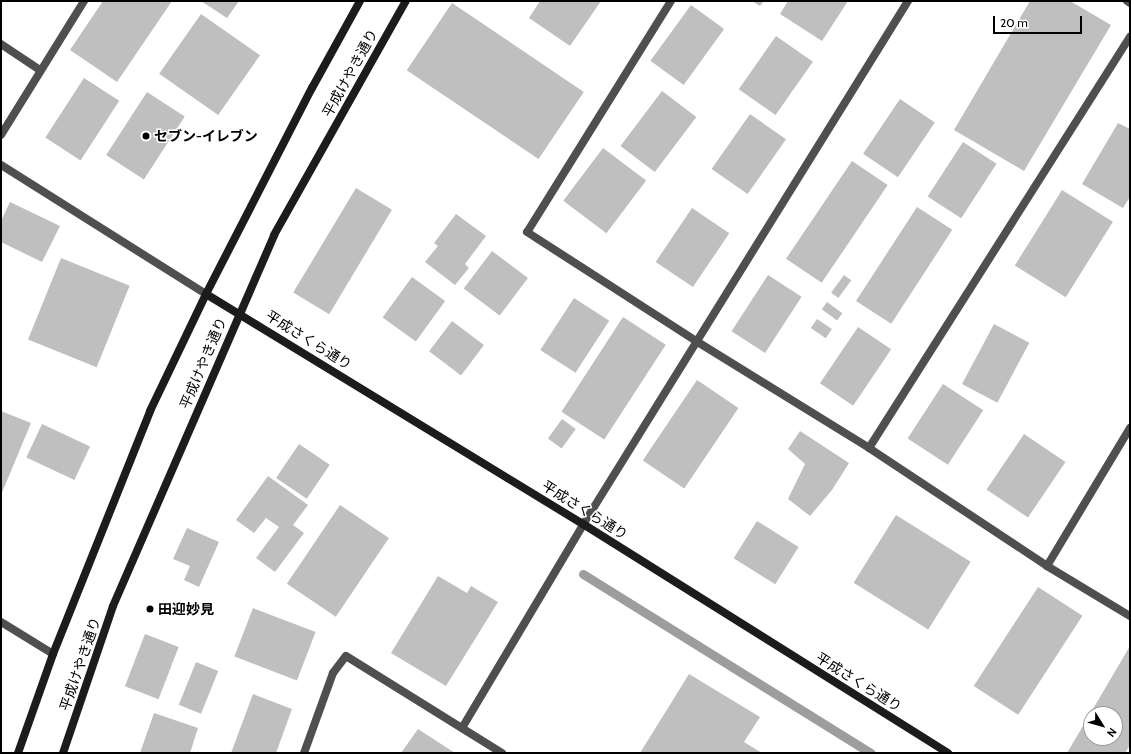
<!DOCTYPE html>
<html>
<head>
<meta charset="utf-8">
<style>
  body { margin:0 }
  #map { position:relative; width:1131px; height:754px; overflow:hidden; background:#fff; font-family:Cabin,"Noto Sans JP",sans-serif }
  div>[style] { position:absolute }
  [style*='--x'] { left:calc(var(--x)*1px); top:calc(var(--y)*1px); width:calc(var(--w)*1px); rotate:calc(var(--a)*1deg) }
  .stream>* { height:9px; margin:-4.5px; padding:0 4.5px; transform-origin:4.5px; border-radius:4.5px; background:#9d9d9d }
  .building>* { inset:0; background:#bfbfbf; transform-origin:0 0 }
  .street>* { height:8px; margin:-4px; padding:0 4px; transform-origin:4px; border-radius:4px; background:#4f4f4f }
  .secondary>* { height:8px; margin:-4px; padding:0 4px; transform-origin:4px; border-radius:4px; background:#1c1c1c }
  .dots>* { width:11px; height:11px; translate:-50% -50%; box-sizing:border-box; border:2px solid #fff; border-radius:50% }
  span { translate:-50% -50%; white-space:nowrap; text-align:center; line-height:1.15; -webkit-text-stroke:3px #fff; paint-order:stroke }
  .street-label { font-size:14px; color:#000 }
  .poi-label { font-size:14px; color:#000; font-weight:700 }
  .left { translate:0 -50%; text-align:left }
  .frame { position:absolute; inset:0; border:2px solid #000; pointer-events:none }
  .north { position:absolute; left:1083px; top:706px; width:40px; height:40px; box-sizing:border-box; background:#fff; border:1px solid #999; border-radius:50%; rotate:127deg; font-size:11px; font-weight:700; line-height:16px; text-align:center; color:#000 }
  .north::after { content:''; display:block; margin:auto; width:14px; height:18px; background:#000; clip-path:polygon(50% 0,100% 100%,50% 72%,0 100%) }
  .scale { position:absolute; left:993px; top:16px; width:89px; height:18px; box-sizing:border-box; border:2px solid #000; border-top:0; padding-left:5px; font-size:12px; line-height:14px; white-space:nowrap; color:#000; -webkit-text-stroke:3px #fff; paint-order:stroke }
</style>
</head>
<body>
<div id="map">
  <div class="stream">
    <div style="--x:583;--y:574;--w:339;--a:31.9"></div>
  </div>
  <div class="building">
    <div style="clip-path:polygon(103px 1px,172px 1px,117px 82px,70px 50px)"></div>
    <div style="clip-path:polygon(201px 1px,239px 1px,227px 18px)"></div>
    <div style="clip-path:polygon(540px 1px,601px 1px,570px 46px,529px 18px)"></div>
    <div style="clip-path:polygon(752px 1px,764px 1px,760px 6px)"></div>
    <div style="clip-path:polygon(788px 1px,848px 1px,822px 41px,780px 14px)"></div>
    <div style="clip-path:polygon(1030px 1px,1070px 1px,1111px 25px,1024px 171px,954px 130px)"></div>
    <div style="left:452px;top:3px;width:159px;height:81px;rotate:34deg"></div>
    <div style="left:691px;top:5px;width:41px;height:69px;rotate:36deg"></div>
    <div style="left:201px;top:14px;width:72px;height:73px;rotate:35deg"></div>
    <div style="left:776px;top:36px;width:45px;height:65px;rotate:35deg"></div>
    <div style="left:84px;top:78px;width:42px;height:71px;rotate:33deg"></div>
    <div style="left:662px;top:91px;width:43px;height:69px;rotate:37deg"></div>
    <div style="left:147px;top:92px;width:45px;height:75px;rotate:33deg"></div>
    <div style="left:900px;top:99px;width:42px;height:66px;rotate:34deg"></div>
    <div style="left:750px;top:114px;width:44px;height:67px;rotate:35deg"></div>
    <div style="clip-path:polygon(1118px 123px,1130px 129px,1130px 197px,1123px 208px,1082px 184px)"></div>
    <div style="left:963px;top:142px;width:40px;height:65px;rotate:33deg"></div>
    <div style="left:603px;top:148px;width:54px;height:66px;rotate:37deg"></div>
    <div style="left:852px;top:161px;width:43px;height:118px;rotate:34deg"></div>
    <div style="left:356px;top:188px;width:42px;height:122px;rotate:31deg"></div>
    <div style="left:1062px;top:190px;width:60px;height:89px;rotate:32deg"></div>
    <div style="clip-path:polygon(10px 202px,60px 226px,42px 262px,1px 242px,1px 221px)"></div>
    <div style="left:917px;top:207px;width:42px;height:112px;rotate:33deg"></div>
    <div style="left:692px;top:208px;width:45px;height:65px;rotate:34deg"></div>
    <div style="clip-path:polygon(456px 214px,486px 236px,465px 264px,469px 268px,455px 285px,425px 262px,438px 246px,434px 243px)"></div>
    <div style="left:492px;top:251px;width:45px;height:47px;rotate:37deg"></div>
    <div style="left:61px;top:258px;width:74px;height:88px;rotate:22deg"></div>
    <div style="left:768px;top:275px;width:40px;height:67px;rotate:33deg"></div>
    <div style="left:844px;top:275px;width:9px;height:22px;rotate:36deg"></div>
    <div style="left:412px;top:277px;width:41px;height:50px;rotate:36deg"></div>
    <div style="left:574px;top:298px;width:42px;height:62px;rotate:33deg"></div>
    <div style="left:827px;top:302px;width:19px;height:9px;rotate:36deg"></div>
    <div style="left:623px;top:317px;width:51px;height:113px;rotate:33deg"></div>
    <div style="left:817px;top:319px;width:18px;height:11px;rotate:34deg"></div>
    <div style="left:452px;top:321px;width:40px;height:38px;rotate:37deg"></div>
    <div style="left:994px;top:324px;width:40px;height:68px;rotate:28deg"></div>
    <div style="left:858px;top:327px;width:40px;height:68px;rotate:34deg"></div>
    <div style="left:697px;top:380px;width:50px;height:97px;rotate:34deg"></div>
    <div style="left:943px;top:384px;width:48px;height:65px;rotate:33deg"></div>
    <div style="clip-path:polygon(1px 411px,31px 423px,1px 495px)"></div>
    <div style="left:562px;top:419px;width:17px;height:24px;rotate:36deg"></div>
    <div style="left:42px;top:424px;width:53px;height:37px;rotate:25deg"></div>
    <div style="clip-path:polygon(800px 431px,849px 463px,832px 490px,810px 516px,788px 499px,805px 464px,788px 449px)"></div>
    <div style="left:1024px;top:434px;width:50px;height:67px;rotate:34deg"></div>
    <div style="left:299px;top:444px;width:37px;height:41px;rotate:34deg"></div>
    <div style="clip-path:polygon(268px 476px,308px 505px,293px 525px,304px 533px,275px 572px,256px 558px,279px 527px,266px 518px,254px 533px,236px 520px)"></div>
    <div style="left:340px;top:505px;width:59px;height:95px;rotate:34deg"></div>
    <div style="left:896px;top:515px;width:88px;height:80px;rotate:32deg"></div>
    <div style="left:757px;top:521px;width:49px;height:44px;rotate:32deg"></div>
    <div style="clip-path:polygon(187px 528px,219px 542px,199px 587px,184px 580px,190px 566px,173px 559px)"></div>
    <div style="clip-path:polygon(438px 576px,467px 593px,471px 586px,498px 602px,446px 686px,391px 653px)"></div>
    <div style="left:1038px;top:587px;width:53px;height:118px;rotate:33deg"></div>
    <div style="left:253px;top:608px;width:67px;height:52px;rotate:21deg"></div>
    <div style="left:145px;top:634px;width:36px;height:56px;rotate:21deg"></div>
    <div style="clip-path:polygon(evenodd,1130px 646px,1130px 745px,1125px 753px,1067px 753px,1130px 646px,1091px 714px,1115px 714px,1115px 738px,1091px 738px,1091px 714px)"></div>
    <div style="left:196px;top:662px;width:24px;height:46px;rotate:22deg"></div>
    <div style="clip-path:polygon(689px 674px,760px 717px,744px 742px,762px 753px,640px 753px)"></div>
    <div style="clip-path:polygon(253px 694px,292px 709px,276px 753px,231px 753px)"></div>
    <div style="clip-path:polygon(154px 713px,198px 728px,190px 753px,140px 753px)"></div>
    <div style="clip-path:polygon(418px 729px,455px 753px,401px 753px)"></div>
  </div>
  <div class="street">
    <div style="--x:671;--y:1;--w:272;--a:121.9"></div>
    <div style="--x:527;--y:232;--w:201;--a:32.8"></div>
    <div style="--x:696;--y:341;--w:203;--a:31.7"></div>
    <div style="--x:869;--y:448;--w:214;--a:33.5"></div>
    <div style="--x:1047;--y:566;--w:97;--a:31.1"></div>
    <div style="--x:1127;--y:1;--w:4;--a:34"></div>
    <div style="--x:1;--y:44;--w:47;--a:33.7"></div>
    <div style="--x:1;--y:135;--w:158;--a:-58.2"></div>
    <div style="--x:1;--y:165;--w:242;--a:32.2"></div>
    <div style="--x:869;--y:448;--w:487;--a:-57.6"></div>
    <div style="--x:1047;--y:566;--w:161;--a:-59"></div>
    <div style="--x:1;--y:622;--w:61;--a:31.6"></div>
    <div style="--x:462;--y:728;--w:257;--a:-59.2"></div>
    <div style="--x:594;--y:507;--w:596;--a:-58.18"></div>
    <div style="--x:304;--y:753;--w:85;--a:-70.1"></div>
    <div style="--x:333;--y:673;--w:21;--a:-53"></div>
    <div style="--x:346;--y:656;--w:184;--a:31.9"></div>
  </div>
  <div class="secondary">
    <div style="--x:206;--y:294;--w:442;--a:31.4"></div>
    <div style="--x:583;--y:524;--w:431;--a:32.1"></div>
    <div style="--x:18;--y:753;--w:105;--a:-70.5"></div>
    <div style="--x:53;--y:654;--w:262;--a:-68.2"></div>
    <div style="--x:150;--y:411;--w:130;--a:-64.4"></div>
    <div style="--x:206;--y:294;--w:232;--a:-62.8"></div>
    <div style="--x:312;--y:88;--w:99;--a:-61.1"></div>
    <div style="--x:63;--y:753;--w:155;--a:-71.2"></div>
    <div style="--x:113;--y:606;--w:404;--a:-66.5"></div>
    <div style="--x:274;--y:235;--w:269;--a:-60.6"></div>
  </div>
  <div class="dots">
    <div style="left:146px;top:136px;background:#000"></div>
    <div style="left:150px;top:609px;background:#000"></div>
  </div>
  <div class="street-label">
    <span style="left:350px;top:73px;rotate:-61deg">平成けやき通り</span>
    <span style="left:309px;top:340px;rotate:32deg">平成さくら通り</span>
    <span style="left:203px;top:363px;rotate:-67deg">平成けやき通り</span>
    <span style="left:585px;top:510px;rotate:32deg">平成さくら通り</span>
    <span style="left:80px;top:664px;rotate:-71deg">平成けやき通り</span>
    <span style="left:859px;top:682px;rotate:32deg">平成さくら通り</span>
  </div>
  <div class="poi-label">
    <span class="left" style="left:154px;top:136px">セブン-イレブン</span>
    <span class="left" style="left:158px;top:609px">田迎妙見</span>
  </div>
  <div class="frame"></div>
  <div class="north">N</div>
  <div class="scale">20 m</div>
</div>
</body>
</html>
